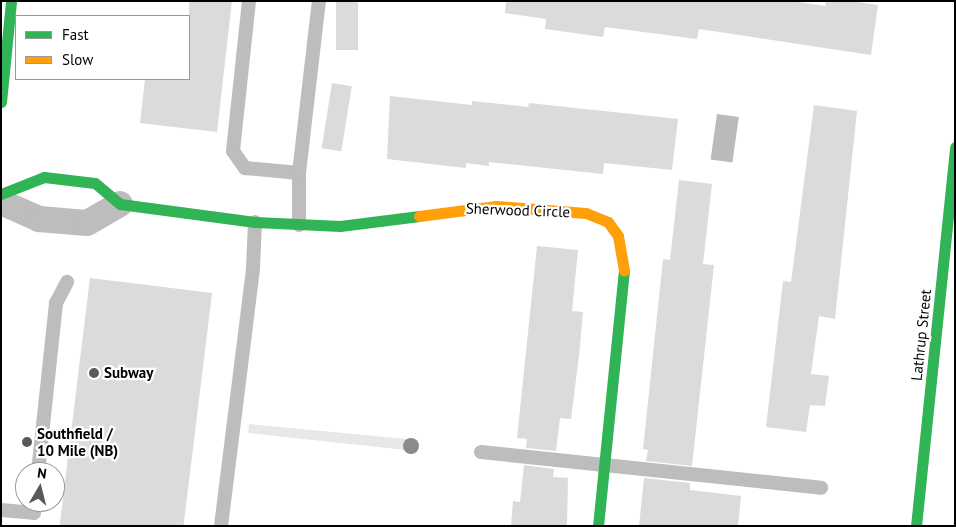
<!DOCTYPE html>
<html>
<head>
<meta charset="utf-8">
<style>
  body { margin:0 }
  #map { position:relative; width:956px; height:527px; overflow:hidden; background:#fff; font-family:"PT Sans",sans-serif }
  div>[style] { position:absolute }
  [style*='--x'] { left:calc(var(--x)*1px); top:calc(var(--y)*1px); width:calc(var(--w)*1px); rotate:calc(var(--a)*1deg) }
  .green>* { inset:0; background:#e8e8e8 }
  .water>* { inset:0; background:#bababa; transform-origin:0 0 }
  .building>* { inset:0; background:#dbdbdb; transform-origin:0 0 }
  .lane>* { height:14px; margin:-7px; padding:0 7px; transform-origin:7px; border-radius:7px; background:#bdbdbd }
  .street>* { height:26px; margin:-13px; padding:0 13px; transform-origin:13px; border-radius:13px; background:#bdbdbd }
  .fast>* { height:11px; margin:-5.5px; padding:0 5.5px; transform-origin:5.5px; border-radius:5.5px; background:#30b455 }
  .slow>* { height:11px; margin:-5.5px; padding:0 5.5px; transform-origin:5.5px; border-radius:5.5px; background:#ff9f0a }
  .trees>* { width:16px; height:16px; margin:-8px; border-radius:50%; background:#8b8b8b }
  .dots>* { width:14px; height:14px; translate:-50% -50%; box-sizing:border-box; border:2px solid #fff; border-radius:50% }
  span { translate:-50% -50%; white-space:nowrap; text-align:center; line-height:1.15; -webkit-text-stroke:4.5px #fff; paint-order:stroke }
  .street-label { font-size:15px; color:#000 }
  .poi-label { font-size:15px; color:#000; font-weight:700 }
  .left { translate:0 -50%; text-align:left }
  .frame { position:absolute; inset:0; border:2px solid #000; pointer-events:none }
  .legend { position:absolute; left:15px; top:15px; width:175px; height:65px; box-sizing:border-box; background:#fff; border:1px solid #999; margin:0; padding:6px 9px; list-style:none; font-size:15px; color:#000 }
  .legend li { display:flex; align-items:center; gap:10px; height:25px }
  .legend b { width:25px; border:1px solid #999 }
  .north { position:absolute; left:15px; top:462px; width:50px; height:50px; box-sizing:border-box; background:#fff; border:1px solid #999; border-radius:50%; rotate:8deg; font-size:14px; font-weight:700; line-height:20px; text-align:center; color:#000 }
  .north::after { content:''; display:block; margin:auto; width:18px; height:22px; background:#595959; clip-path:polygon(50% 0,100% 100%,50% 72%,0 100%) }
</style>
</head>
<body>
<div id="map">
  <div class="green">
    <div style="clip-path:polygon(249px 424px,417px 440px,415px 451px,248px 433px)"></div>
  </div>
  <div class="water">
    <div style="left:717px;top:114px;width:22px;height:46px;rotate:8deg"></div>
  </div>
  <div class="building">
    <div style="clip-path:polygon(189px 1px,232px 1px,217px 132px,140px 123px,145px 79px,189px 79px)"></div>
    <div style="left:336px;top:1px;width:22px;height:49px"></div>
    <div style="clip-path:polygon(506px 1px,792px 1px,825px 6px,826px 1px,851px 1px,878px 5px,871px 55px,699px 29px,697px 39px,605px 27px,603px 37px,545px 29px,546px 19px,505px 13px)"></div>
    <div style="left:332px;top:83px;width:20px;height:66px;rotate:9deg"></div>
    <div style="clip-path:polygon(390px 96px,472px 105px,472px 101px,528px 107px,529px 103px,678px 119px,672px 170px,604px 163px,603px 174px,489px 162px,489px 166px,466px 163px,466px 168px,387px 159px)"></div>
    <div style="clip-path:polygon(814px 105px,857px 111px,835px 319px,819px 316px,811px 374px,829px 376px,825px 406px,810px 405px,806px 432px,766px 427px,783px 281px,791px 282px)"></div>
    <div style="clip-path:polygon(679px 180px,712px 184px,703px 264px,714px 265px,692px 466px,646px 461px,648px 450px,643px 449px,663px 259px,670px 260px)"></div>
    <div style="clip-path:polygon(537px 246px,578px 250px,572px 311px,583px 312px,579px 356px,571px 419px,560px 418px,556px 451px,526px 448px,527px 439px,517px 438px)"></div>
    <div style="left:90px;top:278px;width:123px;height:250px;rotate:7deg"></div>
    <div style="clip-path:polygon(524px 465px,554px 469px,553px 477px,568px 478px,567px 526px,511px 526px,513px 501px,520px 502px)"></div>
    <div style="clip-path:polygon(644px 478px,690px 483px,690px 490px,741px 496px,738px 526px,639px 526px)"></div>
  </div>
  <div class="lane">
    <div style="--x:249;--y:1;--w:151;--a:96.1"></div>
    <div style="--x:233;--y:151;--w:21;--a:55"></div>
    <div style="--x:245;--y:168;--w:54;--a:5.3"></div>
    <div style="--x:299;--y:225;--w:52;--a:-90"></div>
    <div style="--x:299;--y:173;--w:173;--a:-83.4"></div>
    <div style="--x:481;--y:452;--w:342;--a:6"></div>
    <div style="--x:38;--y:472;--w:170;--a:-83.9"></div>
    <div style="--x:56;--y:303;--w:24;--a:-62"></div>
    <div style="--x:1;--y:510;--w:33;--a:5"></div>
    <div style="--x:34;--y:513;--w:11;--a:-85"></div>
    <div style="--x:221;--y:526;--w:260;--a:-82.9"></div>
    <div style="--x:253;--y:268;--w:46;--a:-87.5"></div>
  </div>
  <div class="street">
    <div style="--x:1;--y:202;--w:42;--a:24.1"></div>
    <div style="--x:39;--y:219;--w:48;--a:4.8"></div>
    <div style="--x:87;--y:223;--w:38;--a:-30"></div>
  </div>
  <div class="fast">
    <div style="--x:1;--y:102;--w:101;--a:-84.3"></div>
    <div style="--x:1;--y:194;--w:46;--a:-21.6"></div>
    <div style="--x:44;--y:177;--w:51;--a:6.7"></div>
    <div style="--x:95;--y:183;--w:33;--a:40"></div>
    <div style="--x:120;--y:204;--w:136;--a:7.6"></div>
    <div style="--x:255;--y:222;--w:85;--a:2.7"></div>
    <div style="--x:340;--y:226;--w:80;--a:-7.2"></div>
    <div style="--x:598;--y:526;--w:257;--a:-84.2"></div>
    <div style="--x:916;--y:526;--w:381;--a:-84.1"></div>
  </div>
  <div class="slow">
    <div style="--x:419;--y:216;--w:78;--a:-7.4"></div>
    <div style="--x:496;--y:206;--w:90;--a:4.4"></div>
    <div style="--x:586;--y:213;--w:24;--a:22"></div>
    <div style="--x:608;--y:222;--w:17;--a:54"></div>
    <div style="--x:618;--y:236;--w:35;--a:80"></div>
  </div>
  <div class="trees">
    <div style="left:411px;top:446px"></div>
  </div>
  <div class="dots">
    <div style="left:94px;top:373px;background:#595959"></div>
    <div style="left:27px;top:442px;background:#595959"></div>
  </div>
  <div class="street-label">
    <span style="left:518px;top:210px;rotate:2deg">Sherwood Circle</span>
    <span style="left:921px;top:335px;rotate:-84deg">Lathrup Street</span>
  </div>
  <div class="poi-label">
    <span class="left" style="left:104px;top:373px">Subway</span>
    <span class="left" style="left:37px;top:442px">Southfield /<br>10 Mile (NB)</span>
  </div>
  <div class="frame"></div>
  <ul class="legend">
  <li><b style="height:6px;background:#30b455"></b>Fast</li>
  <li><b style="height:6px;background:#ff9f0a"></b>Slow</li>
  </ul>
  <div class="north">N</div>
</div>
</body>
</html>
